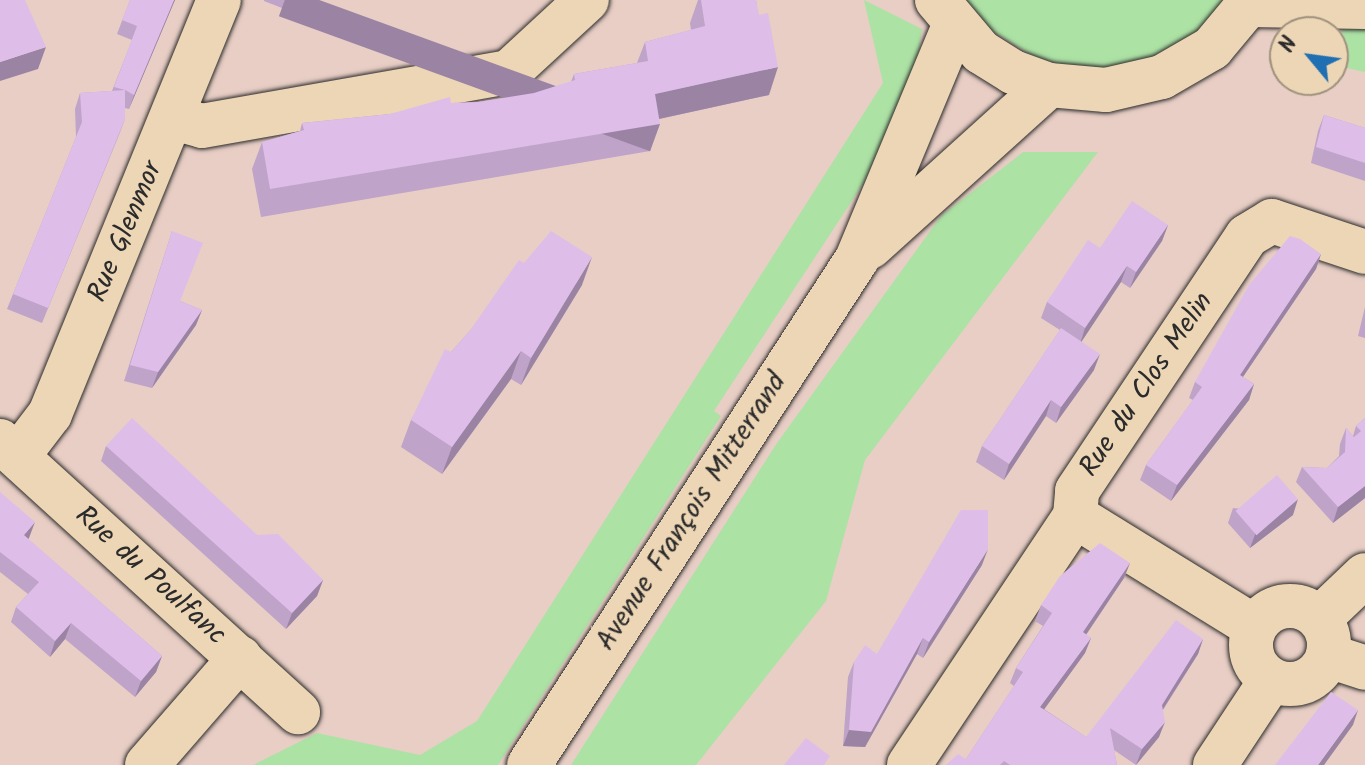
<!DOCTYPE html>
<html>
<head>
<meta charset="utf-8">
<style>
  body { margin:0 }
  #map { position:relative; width:1365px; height:765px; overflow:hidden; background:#e8cec5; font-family:Kalam,sans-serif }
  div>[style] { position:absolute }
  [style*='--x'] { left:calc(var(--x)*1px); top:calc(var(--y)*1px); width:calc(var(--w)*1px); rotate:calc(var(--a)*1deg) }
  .green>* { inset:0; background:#ade2a5 }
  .roads { filter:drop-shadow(0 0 2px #2b2b2b) drop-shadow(0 0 2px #2b2b2b) }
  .minor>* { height:44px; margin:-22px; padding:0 22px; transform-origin:22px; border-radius:22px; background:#edd6b5 }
  .minor>.ring { margin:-22px; padding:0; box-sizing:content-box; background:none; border:44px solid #edd6b5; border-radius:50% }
  .major>* { height:44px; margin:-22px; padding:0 22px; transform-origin:22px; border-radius:22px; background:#edd6b5 }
  .wall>* { inset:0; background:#bfa3c8 }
  .shaded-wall>* { inset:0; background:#9b84a3; transform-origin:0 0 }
  .building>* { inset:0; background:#debde9; transform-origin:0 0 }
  span { translate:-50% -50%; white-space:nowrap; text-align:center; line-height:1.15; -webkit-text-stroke:8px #edd6b5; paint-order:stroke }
  .street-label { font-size:28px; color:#2b2b2b }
  .north { position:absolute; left:1269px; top:16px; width:80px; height:80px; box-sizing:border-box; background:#edd6b5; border:2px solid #9f927e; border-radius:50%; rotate:299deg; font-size:22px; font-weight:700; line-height:32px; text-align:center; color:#2b2b2b }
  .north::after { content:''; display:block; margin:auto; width:28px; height:36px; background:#1f6fb2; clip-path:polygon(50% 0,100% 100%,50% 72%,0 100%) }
</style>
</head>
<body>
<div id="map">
  <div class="green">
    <div style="clip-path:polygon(864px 0,922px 29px,911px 111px,714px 411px,721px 416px,498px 765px,253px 765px,317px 733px,420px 755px,477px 721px,883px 83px)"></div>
    <div style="clip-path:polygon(966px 0,1231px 0,1186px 46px,1138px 66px,1086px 70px,1036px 58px,992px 31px)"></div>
    <div style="clip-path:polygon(1350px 0,1365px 0,1365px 72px,1333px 65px)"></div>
    <div style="clip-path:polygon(1023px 152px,1098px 152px,865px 460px,826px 601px,696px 765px,571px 765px,777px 443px,941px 216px)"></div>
  </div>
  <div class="roads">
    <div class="minor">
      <div style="--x:173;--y:118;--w:30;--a:15"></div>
      <div style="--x:202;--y:126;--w:312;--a:-10"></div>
      <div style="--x:509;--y:72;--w:106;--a:-42.7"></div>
      <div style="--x:0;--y:441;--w:403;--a:42.3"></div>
      <div style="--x:18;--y:456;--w:53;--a:-52.7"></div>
      <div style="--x:50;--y:414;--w:447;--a:-67.8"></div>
      <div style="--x:1075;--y:516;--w:211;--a:31.7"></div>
      <div class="ring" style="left:1251px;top:606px;width:34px;height:34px"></div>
      <div style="--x:1320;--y:618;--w:62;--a:-43.7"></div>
      <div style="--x:1329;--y:656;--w:38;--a:18"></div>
      <div style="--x:147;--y:765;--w:142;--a:-49"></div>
      <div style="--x:909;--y:765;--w:299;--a:-56.3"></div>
      <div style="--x:1075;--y:516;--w:25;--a:-85"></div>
      <div style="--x:1077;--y:491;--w:306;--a:-56.3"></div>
      <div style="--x:1247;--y:236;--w:29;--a:-31"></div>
      <div style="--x:1272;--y:221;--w:98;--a:18.4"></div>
      <div style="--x:1215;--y:765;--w:102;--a:-56.6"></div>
    </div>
    <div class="major">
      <div style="--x:937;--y:0;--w:68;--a:49.8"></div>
      <div style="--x:981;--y:52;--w:38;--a:32"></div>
      <div style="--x:1013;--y:72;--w:38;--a:20"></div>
      <div style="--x:1049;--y:85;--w:57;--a:5"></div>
      <div style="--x:1106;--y:90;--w:57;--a:-13.1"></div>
      <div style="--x:1162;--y:77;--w:58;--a:-30.1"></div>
      <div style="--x:1212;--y:48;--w:62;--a:-50.2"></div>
      <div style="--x:1250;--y:5;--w:115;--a:1"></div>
      <div style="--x:870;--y:247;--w:241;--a:-42.1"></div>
      <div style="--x:529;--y:765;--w:603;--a:-57.05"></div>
      <div style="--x:857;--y:259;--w:252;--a:-67.4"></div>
    </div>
  </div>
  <div class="wall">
    <div style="clip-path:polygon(130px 0,175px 0,129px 109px,125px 108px,125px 119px,119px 135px,42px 323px,7px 309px,76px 137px,75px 109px,80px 93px,112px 91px,132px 40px,117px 34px)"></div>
    <div style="clip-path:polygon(264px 0,306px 0,300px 15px,264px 1px)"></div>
    <div style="clip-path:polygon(698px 0,756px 0,769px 95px,659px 119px,650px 151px,261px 217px,252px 169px,262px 142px,300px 131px,302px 123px,390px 114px,451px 103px,478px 102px,534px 93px,571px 82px,574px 74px,637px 63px,645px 42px,691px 30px,690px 23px)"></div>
    <div style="clip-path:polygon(1324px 115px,1365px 128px,1365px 181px,1311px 163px,1318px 131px)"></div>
    <div style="clip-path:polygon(1168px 225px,1162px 241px,1130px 288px,1121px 282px,1081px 342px,1094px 370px,1056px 423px,1046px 416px,1004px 480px,976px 462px,982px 446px,1060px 330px,1041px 318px,1047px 302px,1100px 248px)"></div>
    <div style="clip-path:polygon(172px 231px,180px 301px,202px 310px,196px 325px,152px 388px,124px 381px)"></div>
    <div style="clip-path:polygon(1321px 254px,1316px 269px,1243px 377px,1254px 384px,1249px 400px,1171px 501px,1140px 480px,1146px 465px,1193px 400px,1189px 398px,1195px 382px)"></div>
    <div style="clip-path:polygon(524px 263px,582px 285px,521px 385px,511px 379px,442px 474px,401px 447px,411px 420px,451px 352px,469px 332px)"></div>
    <div style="clip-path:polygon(1365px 307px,1365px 338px,1358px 336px)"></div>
    <div style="clip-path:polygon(1365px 418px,1365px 498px,1333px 523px,1296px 482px,1302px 467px,1327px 468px,1339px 456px,1340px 444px,1346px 428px,1353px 436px,1356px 426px)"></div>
    <div style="clip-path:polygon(106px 446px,257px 535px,323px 580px,317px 596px,286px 629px,101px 461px)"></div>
    <div style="clip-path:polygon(0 492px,29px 538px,28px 539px,162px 656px,156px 672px,135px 697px,65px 639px,50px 657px,11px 622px,16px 607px,28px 594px,0 572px)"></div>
    <div style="clip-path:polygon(1233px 508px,1293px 515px,1250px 548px,1228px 523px)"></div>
    <div style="clip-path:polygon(1130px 563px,1124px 578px,1086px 635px,1091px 638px,1085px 653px,1044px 709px,1086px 737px,1203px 639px,1198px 654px,1163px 710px,1159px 737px,1136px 765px,1114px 750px,1117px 765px,946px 765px,966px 759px,1014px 686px,1010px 683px,1016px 668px,1043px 626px,1035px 621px,1041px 605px)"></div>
    <div style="clip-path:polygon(982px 565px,923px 658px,917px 654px,865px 747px,843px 746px,848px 677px,854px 662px,877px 654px)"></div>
  </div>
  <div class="shaded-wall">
    <div style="clip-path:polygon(174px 0,175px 0,129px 109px,134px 95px)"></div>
    <div style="clip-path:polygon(46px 47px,38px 69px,0 81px,0 62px)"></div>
    <div style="clip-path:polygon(778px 67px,769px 95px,645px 122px,655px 94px)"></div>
    <div style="left:660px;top:124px;width:29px;height:395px;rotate:110deg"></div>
    <div style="clip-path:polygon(1168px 225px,1162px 241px,1130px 288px,1136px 272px)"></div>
    <div style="clip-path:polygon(1321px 254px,1316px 269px,1234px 390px,1240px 375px)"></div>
    <div style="clip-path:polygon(592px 257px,582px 285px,521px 385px,531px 358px)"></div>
    <div style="clip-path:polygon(1127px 266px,1121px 282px,1080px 344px,1085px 328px)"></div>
    <div style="clip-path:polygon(202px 310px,196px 325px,152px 388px,158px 372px)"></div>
    <div style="clip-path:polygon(521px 351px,511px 379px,442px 474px,452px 447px)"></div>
    <div style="clip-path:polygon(1100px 354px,1094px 370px,1056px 423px,1061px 407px)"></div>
    <div style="clip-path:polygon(1254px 384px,1249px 400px,1171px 501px,1177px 485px)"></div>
    <div style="clip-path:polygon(1051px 400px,1046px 416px,1004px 480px,1009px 464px)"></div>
    <div style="clip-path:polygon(1365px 486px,1365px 498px,1333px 523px,1338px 507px)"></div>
    <div style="clip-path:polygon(1298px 499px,1293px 515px,1250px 548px,1256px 532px)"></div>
    <div style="clip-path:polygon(35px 522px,29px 538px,18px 551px,24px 535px)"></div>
    <div style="clip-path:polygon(988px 549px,982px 565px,923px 658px,929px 642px)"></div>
    <div style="clip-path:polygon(1130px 563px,1124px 578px,1077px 648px,1083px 632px)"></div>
    <div style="clip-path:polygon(323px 580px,317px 596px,286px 629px,292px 613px)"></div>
    <div style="clip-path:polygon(71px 623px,65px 639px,50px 657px,55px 641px)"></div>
    <div style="clip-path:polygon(923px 638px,917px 654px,865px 747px,843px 746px,849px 730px)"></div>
    <div style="clip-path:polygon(1091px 638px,1085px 653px,1035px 722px,1040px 707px)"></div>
    <div style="clip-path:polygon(1203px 639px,1198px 654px,1156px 720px,1162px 705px)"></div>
    <div style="clip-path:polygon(162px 656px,156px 672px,135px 697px,141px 681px)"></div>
    <div style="clip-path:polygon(1358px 710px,1353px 725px,1324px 765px,1318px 765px)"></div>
    <div style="clip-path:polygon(1165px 722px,1159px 737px,1136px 765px,1142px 749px)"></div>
  </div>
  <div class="building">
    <div style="clip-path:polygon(0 0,25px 0,46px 47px,0 62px)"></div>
    <div style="clip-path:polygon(130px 0,174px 0,134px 95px,125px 90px,114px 87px,137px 26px,122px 20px)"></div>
    <div style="clip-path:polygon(701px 0,756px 0,759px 15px,768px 13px,778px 67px,655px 94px,660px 124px,270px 189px,262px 142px,304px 130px,302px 123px,390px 114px,450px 97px,451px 103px,478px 102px,534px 93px,575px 80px,574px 74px,648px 61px,645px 42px,705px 26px)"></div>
    <div style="clip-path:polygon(125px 90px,125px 119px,48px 308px,13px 294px,82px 122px,80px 93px)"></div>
    <div style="clip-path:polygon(1324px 115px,1365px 128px,1365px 163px,1316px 147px)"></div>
    <div style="clip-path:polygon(1132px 201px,1168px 225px,1136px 272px,1127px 266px,1085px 328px,1047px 302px,1088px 240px,1100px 248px)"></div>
    <div style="clip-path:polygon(172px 231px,203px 243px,180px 301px,202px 310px,158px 372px,130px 365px)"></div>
    <div style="clip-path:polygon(551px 231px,592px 257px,531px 358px,521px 351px,452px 447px,411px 420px,445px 349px,451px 352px,469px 332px,519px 260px,524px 263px)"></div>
    <div style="clip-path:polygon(1290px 236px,1300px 239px,1321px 254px,1240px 375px,1254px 384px,1177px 485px,1146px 465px,1202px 387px,1195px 382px,1249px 285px)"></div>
    <div style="clip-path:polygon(1061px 328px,1100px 354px,1061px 407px,1051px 400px,1009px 464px,982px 446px)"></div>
    <div style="clip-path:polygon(132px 418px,257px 535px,278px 534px,323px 580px,292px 613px,106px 446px)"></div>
    <div style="clip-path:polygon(1365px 418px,1365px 486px,1338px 507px,1302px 467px,1327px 468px,1345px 452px,1346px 428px,1354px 437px,1361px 431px,1356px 426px)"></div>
    <div style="left:1277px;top:475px;width:32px;height:55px;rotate:49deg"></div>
    <div style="clip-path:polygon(0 492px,35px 522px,24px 535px,162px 656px,141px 681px,71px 623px,55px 641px,16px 607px,39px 582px,0 552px)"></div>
    <div style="clip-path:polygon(961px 510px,988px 510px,988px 549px,929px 642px,923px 638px,871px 732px,849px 730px,854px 662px,865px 645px,877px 654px)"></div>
    <div style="clip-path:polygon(1100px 543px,1130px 563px,1083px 632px,1091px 638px,1040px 707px,1086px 737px,1176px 620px,1203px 639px,1162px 705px,1165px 722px,1142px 749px,1110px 728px,1117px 765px,1010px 765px,1004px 761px,1000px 765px,946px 765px,958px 754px,966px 759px,1023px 672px,1016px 668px,1052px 613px,1041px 605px,1060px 576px)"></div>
    <div style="clip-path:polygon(1331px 692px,1358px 710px,1318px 765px,1275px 765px)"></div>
    <div style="clip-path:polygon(806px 738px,830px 756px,824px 765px,784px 765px)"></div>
  </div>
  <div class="street-label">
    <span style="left:126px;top:232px;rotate:-67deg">Rue Glenmor</span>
    <span style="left:1147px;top:385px;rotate:-56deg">Rue du Clos Melin</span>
    <span style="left:692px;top:512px;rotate:-57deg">Avenue François Mitterrand</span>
    <span style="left:150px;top:576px;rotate:42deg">Rue du Poulfanc</span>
  </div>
  <div class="north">N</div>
</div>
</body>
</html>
